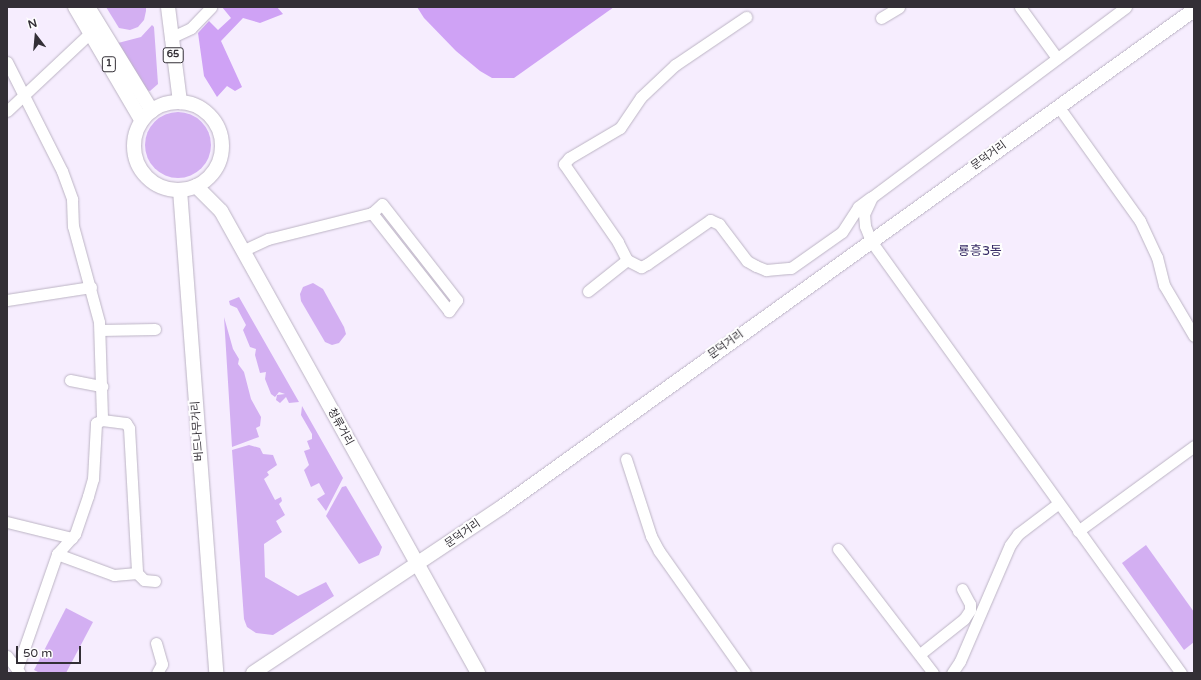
<!DOCTYPE html>
<html>
<head>
<meta charset="utf-8">
<style>
  body { margin:0 }
  #map { position:relative; width:1201px; height:680px; overflow:hidden; background:#f6edfe; font-family:"Varela Round","Noto Sans KR",sans-serif }
  div>[style] { position:absolute }
  [style*='--x'] { left:calc(var(--x)*1px); top:calc(var(--y)*1px); width:calc(var(--w)*1px); rotate:calc(var(--a)*1deg) }
  .green>* { inset:0; background:#d3aff2 }
  .round { border-radius:50% }
  .forest>* { inset:0; background:#cfa2f5 }
  .roads { filter:drop-shadow(0 0 1px #bcb4c4) drop-shadow(0 0 1px #bcb4c4) }
  .minor>* { height:11px; margin:-5.5px; padding:0 5.5px; transform-origin:5.5px; border-radius:5.5px; background:#fff }
  .major>* { height:14px; margin:-7px; padding:0 7px; transform-origin:7px; border-radius:7px; background:#fff }
  .major>.ring { margin:-7px; padding:0; box-sizing:content-box; background:none; border:14px solid #fff; border-radius:50% }
  span { translate:-50% -50%; white-space:nowrap; text-align:center; line-height:1.15; -webkit-text-stroke:4px #fefefe; paint-order:stroke }
  .shield-label span { padding:1px 3px; background:#fefefe; border:1px solid; border-radius:3px; -webkit-text-stroke-width:0 }
  .shield-label { font-size:10px; color:#332f36; font-weight:700 }
  .street-label { font-size:11px; color:#332f36 }
  .quarter-label { font-size:13px; color:#362a65 }
  .frame { position:absolute; inset:0; border:8px solid #332f36; pointer-events:none }
  .north { position:absolute; left:16px; top:16px; width:40px; height:40px; -webkit-text-stroke:3px #fefefe; paint-order:stroke; rotate:344deg; font-size:11px; font-weight:700; line-height:16px; text-align:center; color:#332f36 }
  .north::after { content:''; display:block; margin:auto; width:14px; height:18px; background:#332f36; clip-path:polygon(50% 0,100% 100%,50% 72%,0 100%) }
  .scale { position:absolute; left:16px; top:646px; width:65px; height:18px; box-sizing:border-box; border:2px solid #332f36; border-top:0; padding-left:5px; font-size:12px; line-height:14px; white-space:nowrap; color:#332f36; -webkit-text-stroke:3px #fefefe; paint-order:stroke }
</style>
</head>
<body>
<div id="map">
  <div class="green">
    <div style="clip-path:polygon(106px 7px,146px 7px,146px 11px,144px 20px,138px 27px,130px 30px,119px 28px)"></div>
    <div style="clip-path:polygon(152px 25px,154px 27px,158px 84px,150px 91px,146px 90px,118px 43px,141px 37px)"></div>
    <div class="round" style="left:145px;top:112px;width:66px;height:66px"></div>
    <div style="clip-path:polygon(313px 283px,323px 289px,344px 327px,346px 334px,339px 343px,332px 345px,325px 342px,301px 301px,300px 294px,303px 287px)"></div>
    <div style="clip-path:polygon(239px 297px,299px 402px,289px 403px,286px 397px,280px 403px,276px 400px,277px 395px,285px 394px,279px 392px,275px 397px,271px 394px,265px 379px,266px 372px,260px 373px,255px 355px,256px 349px,250px 347px,243px 330px,246px 325px,237px 308px,230px 305px,229px 301px)"></div>
    <div style="clip-path:polygon(224px 317px,233px 349px,239px 359px,238px 364px,244px 372px,251px 399px,261px 417px,260px 426px,256px 428px,259px 437px,232px 447px)"></div>
    <div style="clip-path:polygon(302px 406px,343px 478px,326px 511px,317px 499px,325px 494px,319px 483px,311px 487px,304px 470px,309px 465px,304px 451px,310px 449px,307px 441px,312px 439px,312px 434px,301px 415px)"></div>
    <div style="clip-path:polygon(249px 445px,260px 448px,263px 454px,273px 455px,277px 465px,267px 472px,269px 475px,264px 479px,275px 500px,281px 497px,282px 501px,279px 504px,285px 515px,276px 521px,282px 532px,264px 544px,265px 577px,298px 596px,326px 582px,334px 596px,273px 635px,256px 633px,247px 627px,244px 619px,232px 450px)"></div>
    <div style="clip-path:polygon(346px 486px,382px 547px,379px 555px,359px 564px,326px 516px,342px 487px)"></div>
    <div style="clip-path:polygon(1146px 545px,1194px 612px,1194px 642px,1184px 650px,1122px 563px)"></div>
    <div style="clip-path:polygon(66px 608px,93px 622px,66px 673px,40px 673px,34px 670px)"></div>
  </div>
  <div class="forest">
    <div style="clip-path:polygon(222px 7px,277px 7px,283px 14px,260px 23px,243px 18px,221px 41px,242px 87px,235px 91px,227px 86px,217px 97px,204px 76px,198px 33px,209px 21px,218px 30px,231px 18px)"></div>
    <div style="clip-path:polygon(417px 7px,614px 7px,514px 78px,492px 78px,480px 71px,456px 51px,424px 18px)"></div>
  </div>
  <div class="roads">
    <div class="minor">
      <div style="--x:1020;--y:7;--w:63;--a:54"></div>
      <div style="--x:1126;--y:7;--w:317;--a:143.2"></div>
      <div style="--x:872;--y:197;--w:19;--a:115"></div>
      <div style="--x:864;--y:214;--w:12;--a:85"></div>
      <div style="--x:865;--y:226;--w:16;--a:68"></div>
      <div style="--x:871;--y:241;--w:532;--a:54.34"></div>
      <div style="--x:881;--y:18;--w:21;--a:-31"></div>
      <div style="--x:170;--y:38;--w:23;--a:-25"></div>
      <div style="--x:191;--y:28;--w:29;--a:-46"></div>
      <div style="--x:7;--y:62;--w:122;--a:63.2"></div>
      <div style="--x:62;--y:171;--w:30;--a:70"></div>
      <div style="--x:72;--y:199;--w:27;--a:88"></div>
      <div style="--x:73;--y:226;--w:99;--a:74.8"></div>
      <div style="--x:99;--y:322;--w:98;--a:88.2"></div>
      <div style="--x:1058;--y:106;--w:141;--a:54.5"></div>
      <div style="--x:1140;--y:221;--w:40;--a:65"></div>
      <div style="--x:1157;--y:257;--w:29;--a:76"></div>
      <div style="--x:1164;--y:285;--w:59;--a:59.5"></div>
      <div style="--x:7;--y:111;--w:115;--a:-43.2"></div>
      <div style="--x:242;--y:251;--w:29;--a:-25"></div>
      <div style="--x:268;--y:239;--w:107;--a:-14"></div>
      <div style="--x:372;--y:213;--w:13;--a:-42"></div>
      <div style="--x:382;--y:204;--w:122;--a:52"></div>
      <div style="--x:457;--y:300;--w:14;--a:126"></div>
      <div style="--x:449;--y:311;--w:125;--a:-128.2"></div>
      <div style="--x:627;--y:260;--w:20;--a:-117"></div>
      <div style="--x:618;--y:242;--w:95;--a:-124.7"></div>
      <div style="--x:564;--y:164;--w:8;--a:-50"></div>
      <div style="--x:569;--y:158;--w:59;--a:-30.5"></div>
      <div style="--x:620;--y:128;--w:37;--a:-56"></div>
      <div style="--x:641;--y:97;--w:47;--a:-43.3"></div>
      <div style="--x:675;--y:65;--w:86;--a:-34.1"></div>
      <div style="--x:588;--y:291;--w:50;--a:-38.5"></div>
      <div style="--x:627;--y:260;--w:16;--a:27"></div>
      <div style="--x:641;--y:267;--w:7;--a:-27"></div>
      <div style="--x:647;--y:264;--w:77;--a:-34.9"></div>
      <div style="--x:710;--y:220;--w:10;--a:24"></div>
      <div style="--x:719;--y:224;--w:46;--a:52.9"></div>
      <div style="--x:747;--y:261;--w:10;--a:29"></div>
      <div style="--x:756;--y:266;--w:11;--a:22"></div>
      <div style="--x:766;--y:270;--w:25;--a:-5"></div>
      <div style="--x:791;--y:268;--w:62;--a:-35.2"></div>
      <div style="--x:842;--y:232;--w:30;--a:-57"></div>
      <div style="--x:858;--y:207;--w:15;--a:-37"></div>
      <div style="--x:7;--y:300;--w:85;--a:-8.8"></div>
      <div style="--x:100;--y:330;--w:55;--a:-1"></div>
      <div style="--x:70;--y:380;--w:33;--a:11"></div>
      <div style="--x:626;--y:459;--w:81;--a:72"></div>
      <div style="--x:651;--y:536;--w:17;--a:62"></div>
      <div style="--x:659;--y:551;--w:149;--a:54.8"></div>
      <div style="--x:7;--y:522;--w:67;--a:13.8"></div>
      <div style="--x:1078;--y:531;--w:144;--a:-36.2"></div>
      <div style="--x:838;--y:549;--w:156;--a:52.5"></div>
      <div style="--x:57;--y:554;--w:61;--a:20.2"></div>
      <div style="--x:114;--y:575;--w:23;--a:-5"></div>
      <div style="--x:137;--y:573;--w:10;--a:45"></div>
      <div style="--x:144;--y:580;--w:11;--a:5"></div>
      <div style="--x:156;--y:643;--w:22;--a:74"></div>
      <div style="--x:162;--y:664;--w:10;--a:119"></div>
      <div style="--x:920;--y:654;--w:56;--a:-38.5"></div>
      <div style="--x:964;--y:619;--w:11;--a:-56"></div>
      <div style="--x:970;--y:610;--w:6;--a:-90"></div>
      <div style="--x:970;--y:604;--w:17;--a:-118"></div>
      <div style="--x:7;--y:656;--w:21;--a:53"></div>
      <div style="--x:17;--y:669;--w:122;--a:-70.8"></div>
      <div style="--x:57;--y:554;--w:27;--a:-48"></div>
      <div style="--x:75;--y:534;--w:40;--a:-71.1"></div>
      <div style="--x:88;--y:496;--w:18;--a:-74"></div>
      <div style="--x:93;--y:479;--w:56;--a:-86.9"></div>
      <div style="--x:96;--y:423;--w:7;--a:-27"></div>
      <div style="--x:102;--y:420;--w:24;--a:7"></div>
      <div style="--x:126;--y:423;--w:6;--a:59"></div>
      <div style="--x:129;--y:428;--w:145;--a:86.8"></div>
      <div style="--x:952;--y:673;--w:14;--a:-56"></div>
      <div style="--x:960;--y:661;--w:126;--a:-66.7"></div>
      <div style="--x:1010;--y:545;--w:14;--a:-54"></div>
      <div style="--x:1018;--y:534;--w:51;--a:-37.1"></div>
    </div>
    <div class="major">
      <div style="--x:75;--y:7;--w:132;--a:59.6"></div>
      <div style="--x:88;--y:7;--w:122;--a:58.4"></div>
      <div style="--x:168;--y:7;--w:96;--a:82.8"></div>
      <div class="ring" style="left:134px;top:102px;width:74px;height:74px"></div>
      <div style="--x:196;--y:186;--w:35;--a:45"></div>
      <div style="--x:221;--y:211;--w:529;--a:60.91"></div>
      <div style="--x:180;--y:190;--w:484;--a:85.7"></div>
      <div style="--x:253;--y:673;--w:299;--a:-33.7"></div>
      <div style="--x:502;--y:507;--w:852;--a:-35.69"></div>
    </div>
  </div>
  <div class="shield-label">
    <span style="left:173px;top:55px">65</span>
    <span style="left:109px;top:64px">1</span>
  </div>
  <div class="street-label">
    <span style="left:989px;top:156px;rotate:-36deg">문덕거리</span>
    <span style="left:726px;top:345px;rotate:-36deg">문덕거리</span>
    <span style="left:340px;top:427px;rotate:61deg">청류거리</span>
    <span style="left:198px;top:431px;rotate:-94deg">버드나무거리</span>
    <span style="left:463px;top:534px;rotate:-35deg">문덕거리</span>
  </div>
  <div class="quarter-label">
    <span style="left:980px;top:251px">룡흥3동</span>
  </div>
  <div class="frame"></div>
  <div class="north">N</div>
  <div class="scale">50 m</div>
</div>
</body>
</html>
